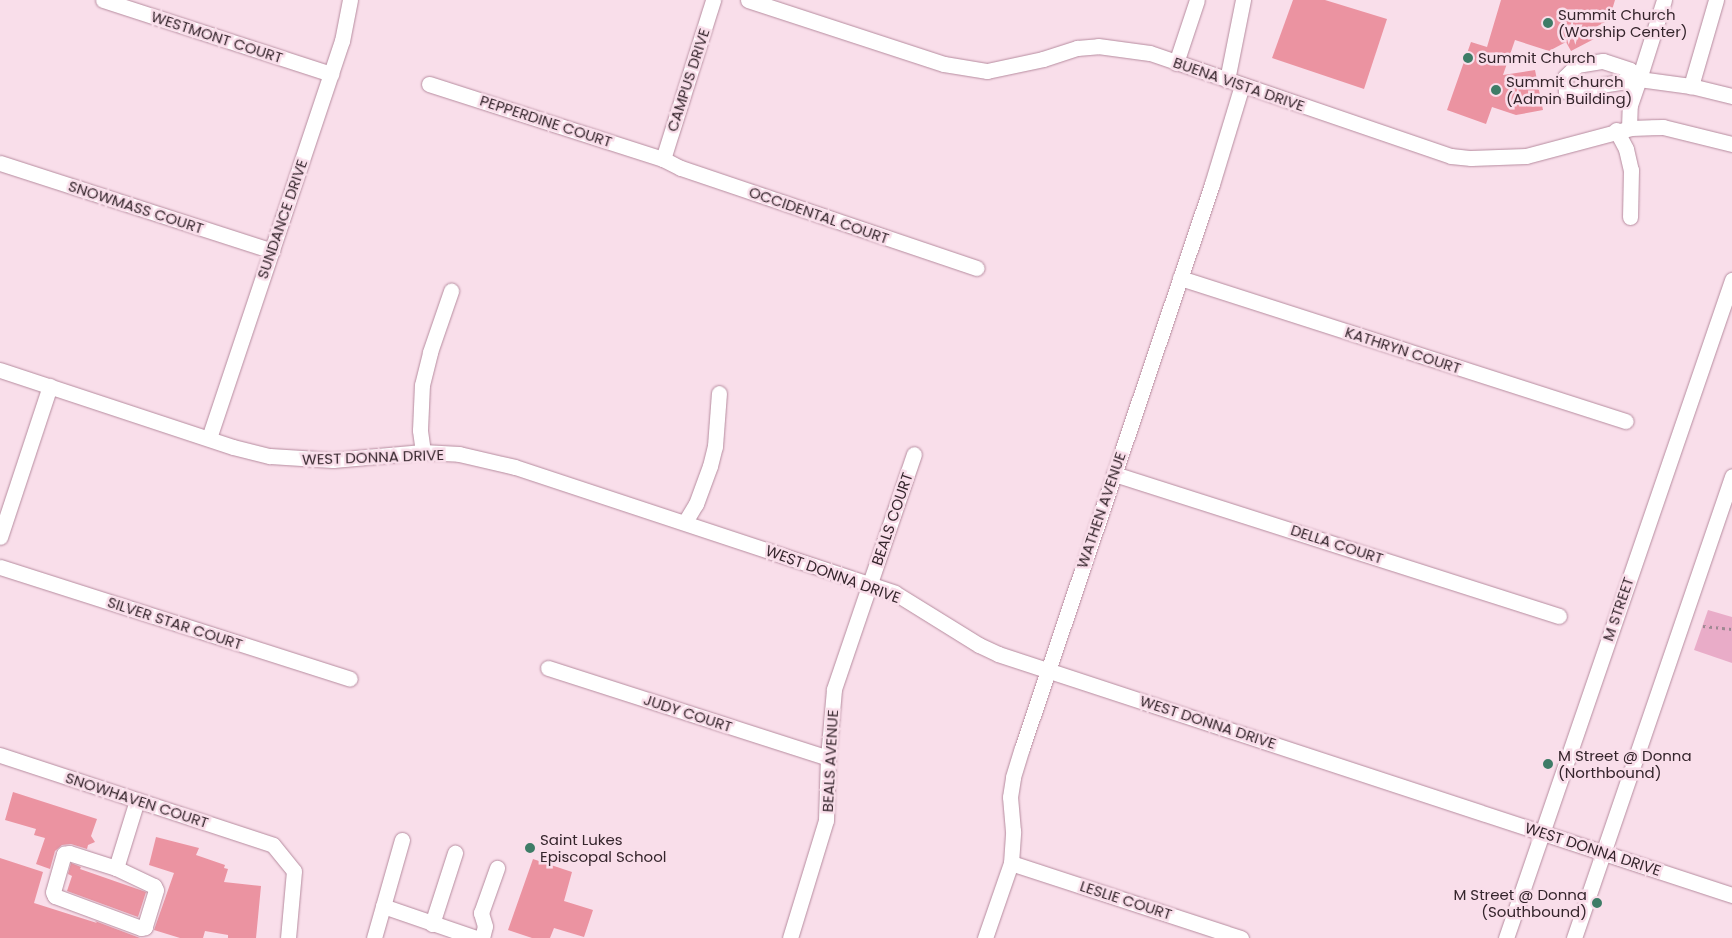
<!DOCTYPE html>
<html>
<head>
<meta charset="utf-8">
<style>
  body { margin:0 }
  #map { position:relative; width:1732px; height:938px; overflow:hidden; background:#f9deea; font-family:Poppins,sans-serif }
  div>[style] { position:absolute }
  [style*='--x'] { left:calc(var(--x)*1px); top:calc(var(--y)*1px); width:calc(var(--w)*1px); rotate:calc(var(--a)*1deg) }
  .green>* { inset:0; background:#e9acc8 }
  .building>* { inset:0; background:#eb93a1 }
  .path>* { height:2.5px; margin-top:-1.25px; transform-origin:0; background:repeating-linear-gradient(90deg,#9e8892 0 2.5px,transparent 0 6.5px) }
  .roads { filter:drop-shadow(0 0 1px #b68c9f) drop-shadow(0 0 1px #b68c9f) }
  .minor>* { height:15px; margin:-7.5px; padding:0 7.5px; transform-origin:7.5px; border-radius:7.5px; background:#fff }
  .dots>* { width:14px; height:14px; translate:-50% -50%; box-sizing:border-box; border:2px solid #f9deea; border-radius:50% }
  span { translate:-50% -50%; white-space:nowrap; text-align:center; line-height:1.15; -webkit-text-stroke:5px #f9deea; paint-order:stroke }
  .poi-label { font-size:15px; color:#35252c }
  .left { translate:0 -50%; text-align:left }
  .right { translate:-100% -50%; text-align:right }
  .street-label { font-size:15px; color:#35252c }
</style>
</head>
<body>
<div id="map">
  <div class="green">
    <div style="clip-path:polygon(1708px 610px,1732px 617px,1732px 663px,1694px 650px)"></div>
  </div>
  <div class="building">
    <div style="clip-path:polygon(1293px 0,1325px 0,1387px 19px,1364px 89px,1272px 58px)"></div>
    <div style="clip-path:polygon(1501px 0,1615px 0,1609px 20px,1590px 30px,1594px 39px,1571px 51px,1566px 42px,1549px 51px,1515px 40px,1503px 75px,1535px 70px,1543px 110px,1516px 115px,1492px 107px,1486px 124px,1447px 110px,1471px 42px,1487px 47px)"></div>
    <div style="clip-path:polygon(13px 792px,97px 819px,91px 836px,95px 842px,88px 845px,87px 849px,71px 844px,62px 845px,55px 851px,50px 869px,36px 864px,45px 838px,34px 835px,36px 829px,5px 820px)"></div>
    <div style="clip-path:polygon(156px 837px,199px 848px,196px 855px,225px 865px,224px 868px,228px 869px,224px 882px,261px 886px,256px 938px,228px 938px,228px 935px,205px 931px,203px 938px,180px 938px,154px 930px,174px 873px,149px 865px)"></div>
    <div style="clip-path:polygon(0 858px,43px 872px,34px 903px,97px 923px,95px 921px,140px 938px,0 938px)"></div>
    <div style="clip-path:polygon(533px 859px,572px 872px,564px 901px,593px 910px,584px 937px,554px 928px,550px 938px,532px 938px,508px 930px)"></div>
    <div style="clip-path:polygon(71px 863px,81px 867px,80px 869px,146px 892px,138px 917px,67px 891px,72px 876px,68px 874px)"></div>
  </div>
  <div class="path">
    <div style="--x:1703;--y:626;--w:29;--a:6"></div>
  </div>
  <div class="roads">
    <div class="minor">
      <div style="--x:103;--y:0;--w:240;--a:18"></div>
      <div style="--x:748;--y:0;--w:206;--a:18.1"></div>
      <div style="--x:944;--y:64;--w:44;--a:9.2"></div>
      <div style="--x:987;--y:71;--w:57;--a:-12.1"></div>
      <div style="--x:1043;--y:59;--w:36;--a:-18"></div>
      <div style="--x:1077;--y:48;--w:21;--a:-5"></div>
      <div style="--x:1098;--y:46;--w:52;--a:7.7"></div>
      <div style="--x:1150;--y:53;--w:318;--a:18.9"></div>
      <div style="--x:1451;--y:156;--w:20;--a:6"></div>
      <div style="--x:1471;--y:158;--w:55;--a:-2.1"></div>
      <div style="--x:1526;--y:156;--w:109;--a:-14.9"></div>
      <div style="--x:1631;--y:128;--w:32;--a:-2"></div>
      <div style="--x:1663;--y:127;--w:71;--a:13.8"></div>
      <div style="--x:1664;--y:0;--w:83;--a:107.6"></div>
      <div style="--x:1639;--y:79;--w:52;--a:7.7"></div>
      <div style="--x:1716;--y:0;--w:90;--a:106.2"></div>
      <div style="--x:1691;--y:86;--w:42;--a:13.7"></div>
      <div style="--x:1603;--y:61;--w:28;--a:18"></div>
      <div style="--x:1630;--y:70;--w:13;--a:45"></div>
      <div style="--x:1639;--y:79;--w:37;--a:171"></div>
      <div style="--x:1602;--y:85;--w:16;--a:142"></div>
      <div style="--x:1589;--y:95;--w:10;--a:174"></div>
      <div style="--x:1579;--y:96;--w:14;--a:-159"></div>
      <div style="--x:1566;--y:91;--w:14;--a:-94"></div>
      <div style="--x:1565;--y:77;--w:17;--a:-45"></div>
      <div style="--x:1577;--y:65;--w:26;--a:-9"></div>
      <div style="--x:1176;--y:63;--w:66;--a:-71.6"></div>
      <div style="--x:1227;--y:80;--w:82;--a:-78.7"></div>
      <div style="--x:429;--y:84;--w:246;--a:17.8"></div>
      <div style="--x:663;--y:159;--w:20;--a:27"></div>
      <div style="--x:681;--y:168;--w:312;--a:18.7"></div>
      <div style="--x:1629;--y:128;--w:23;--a:-88"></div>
      <div style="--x:1630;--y:105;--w:28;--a:-71"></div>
      <div style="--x:1616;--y:130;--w:21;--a:62"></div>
      <div style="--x:1626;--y:149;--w:22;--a:77"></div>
      <div style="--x:1631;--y:170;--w:47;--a:91.2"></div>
      <div style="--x:663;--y:159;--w:167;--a:-72.5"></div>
      <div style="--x:0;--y:163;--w:286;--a:17.9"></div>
      <div style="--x:1180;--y:278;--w:468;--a:17.8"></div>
      <div style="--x:0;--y:370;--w:245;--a:18.3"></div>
      <div style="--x:233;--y:447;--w:38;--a:14"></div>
      <div style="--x:270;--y:456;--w:63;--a:3.6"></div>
      <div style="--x:333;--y:460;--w:90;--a:-5.1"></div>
      <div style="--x:423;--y:452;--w:36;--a:3"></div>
      <div style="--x:459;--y:454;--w:57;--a:13.1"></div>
      <div style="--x:515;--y:467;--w:400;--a:18.3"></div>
      <div style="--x:895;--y:593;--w:99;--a:31.8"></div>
      <div style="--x:979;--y:645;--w:21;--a:25"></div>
      <div style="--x:998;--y:654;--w:773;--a:18.18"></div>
      <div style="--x:209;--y:438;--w:419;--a:-71.5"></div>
      <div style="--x:342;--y:41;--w:42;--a:-79"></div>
      <div style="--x:423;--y:452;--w:22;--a:-98"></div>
      <div style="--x:420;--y:430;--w:45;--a:-87.5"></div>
      <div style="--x:422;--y:385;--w:34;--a:-76"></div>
      <div style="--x:430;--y:352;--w:65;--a:-71"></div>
      <div style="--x:1114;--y:474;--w:467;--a:17.7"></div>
      <div style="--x:685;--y:522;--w:21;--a:-59"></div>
      <div style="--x:696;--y:504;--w:40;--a:-69.8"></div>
      <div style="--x:710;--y:466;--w:21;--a:-76"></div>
      <div style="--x:715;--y:446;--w:53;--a:-85.7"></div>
      <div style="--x:0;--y:537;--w:159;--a:-71.7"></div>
      <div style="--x:0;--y:567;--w:367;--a:17.7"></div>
      <div style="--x:548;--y:668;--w:294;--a:17.8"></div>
      <div style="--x:0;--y:755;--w:287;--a:18.2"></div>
      <div style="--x:273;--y:845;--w:33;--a:51"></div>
      <div style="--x:294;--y:871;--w:67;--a:95.1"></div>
      <div style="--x:1011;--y:863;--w:242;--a:18.1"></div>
      <div style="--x:116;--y:868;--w:42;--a:25.3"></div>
      <div style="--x:154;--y:886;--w:4;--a:63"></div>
      <div style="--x:156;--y:890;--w:39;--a:107"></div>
      <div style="--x:145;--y:927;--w:4;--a:166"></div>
      <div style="--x:141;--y:928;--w:92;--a:-159.6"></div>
      <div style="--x:55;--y:896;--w:4;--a:-117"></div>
      <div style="--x:53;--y:892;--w:40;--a:-74"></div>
      <div style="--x:64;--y:854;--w:5;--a:-11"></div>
      <div style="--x:69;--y:853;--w:49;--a:17.7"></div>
      <div style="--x:116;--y:868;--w:71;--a:-72.8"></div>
      <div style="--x:383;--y:906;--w:98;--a:19"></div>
      <div style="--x:432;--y:924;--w:75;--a:-72.1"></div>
      <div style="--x:374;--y:938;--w:102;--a:-74.1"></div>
      <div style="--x:482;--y:938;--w:12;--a:-76"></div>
      <div style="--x:485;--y:926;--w:14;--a:-107"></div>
      <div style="--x:481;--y:913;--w:48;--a:-70.4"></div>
      <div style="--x:790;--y:938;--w:123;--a:-73"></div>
      <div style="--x:826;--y:820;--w:62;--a:-88.2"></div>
      <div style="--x:828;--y:758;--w:69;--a:-85"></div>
      <div style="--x:834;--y:689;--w:248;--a:-71.2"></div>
      <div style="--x:985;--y:938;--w:79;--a:-70.9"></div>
      <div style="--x:1011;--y:863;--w:32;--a:-86"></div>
      <div style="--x:1013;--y:831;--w:34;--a:-95"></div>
      <div style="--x:1010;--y:797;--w:20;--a:-81"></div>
      <div style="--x:1013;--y:777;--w:30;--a:-73"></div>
      <div style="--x:1022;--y:748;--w:595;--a:-71.38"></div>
      <div style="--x:1212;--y:184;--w:103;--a:-73.1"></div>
      <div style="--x:1506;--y:938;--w:696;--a:-71.04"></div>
      <div style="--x:1574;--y:938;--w:488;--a:-71.1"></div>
    </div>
  </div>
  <div class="dots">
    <div style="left:1548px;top:23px;background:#3e7c67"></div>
    <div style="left:1468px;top:58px;background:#3e7c67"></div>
    <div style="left:1496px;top:90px;background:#3e7c67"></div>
    <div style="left:1548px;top:764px;background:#3e7c67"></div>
    <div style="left:530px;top:848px;background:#3e7c67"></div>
    <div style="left:1597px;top:903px;background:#3e7c67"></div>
  </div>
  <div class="poi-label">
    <span class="left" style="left:1558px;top:23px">Summit Church<br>(Worship Center)</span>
    <span class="left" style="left:1478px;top:58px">Summit Church</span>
    <span class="left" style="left:1506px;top:90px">Summit Church<br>(Admin Building)</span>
    <span class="left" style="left:1558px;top:764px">M Street @ Donna<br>(Northbound)</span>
    <span class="left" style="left:540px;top:848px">Saint Lukes<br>Episcopal School</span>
    <span class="right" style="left:1587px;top:903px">M Street @ Donna<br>(Southbound)</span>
  </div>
  <div class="street-label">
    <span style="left:217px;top:37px;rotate:18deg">WESTMONT COURT</span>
    <span style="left:688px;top:80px;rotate:-72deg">CAMPUS DRIVE</span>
    <span style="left:1239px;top:84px;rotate:19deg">BUENA VISTA DRIVE</span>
    <span style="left:546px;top:121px;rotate:18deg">PEPPERDINE COURT</span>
    <span style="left:136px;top:207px;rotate:18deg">SNOWMASS COURT</span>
    <span style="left:819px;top:215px;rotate:19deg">OCCIDENTAL COURT</span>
    <span style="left:282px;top:219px;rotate:-71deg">SUNDANCE DRIVE</span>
    <span style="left:1403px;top:350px;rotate:18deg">KATHRYN COURT</span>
    <span style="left:373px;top:457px;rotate:-2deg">WEST DONNA DRIVE</span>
    <span style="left:1101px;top:510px;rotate:-71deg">WATHEN AVENUE</span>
    <span style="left:892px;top:519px;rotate:-71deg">BEALS COURT</span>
    <span style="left:1337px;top:544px;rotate:18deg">DELLA COURT</span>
    <span style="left:833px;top:574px;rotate:20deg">WEST DONNA DRIVE</span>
    <span style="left:1618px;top:609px;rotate:-71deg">M STREET</span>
    <span style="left:175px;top:623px;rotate:18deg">SILVER STAR COURT</span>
    <span style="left:688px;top:713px;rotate:18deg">JUDY COURT</span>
    <span style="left:1208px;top:722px;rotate:18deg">WEST DONNA DRIVE</span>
    <span style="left:830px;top:761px;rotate:-87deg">BEALS AVENUE</span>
    <span style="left:137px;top:800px;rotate:18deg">SNOWHAVEN COURT</span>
    <span style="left:1593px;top:849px;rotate:18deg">WEST DONNA DRIVE</span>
    <span style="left:1126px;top:900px;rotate:18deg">LESLIE COURT</span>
  </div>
</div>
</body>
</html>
